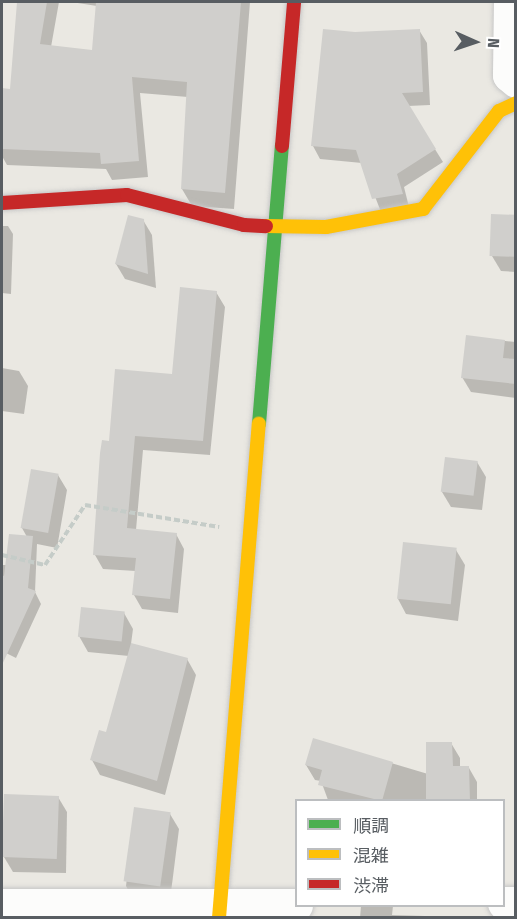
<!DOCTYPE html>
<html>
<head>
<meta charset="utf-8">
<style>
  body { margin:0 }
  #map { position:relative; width:517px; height:919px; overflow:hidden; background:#eae8e2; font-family:"Fira Sans Condensed","Noto Sans JP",sans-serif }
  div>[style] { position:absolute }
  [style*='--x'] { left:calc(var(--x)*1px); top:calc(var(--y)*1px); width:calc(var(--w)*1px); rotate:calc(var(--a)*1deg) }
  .shadow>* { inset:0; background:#0003 }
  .building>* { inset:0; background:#d0cfcc; transform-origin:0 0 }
  .path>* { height:4px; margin-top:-2px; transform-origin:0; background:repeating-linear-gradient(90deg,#c5ccc8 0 6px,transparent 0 9px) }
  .roads { filter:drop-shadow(0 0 2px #c7c7c7) drop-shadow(0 0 2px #c7c7c7) }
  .street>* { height:33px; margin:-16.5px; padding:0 16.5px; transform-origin:16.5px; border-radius:16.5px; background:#fcfcfb }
  .fast>* { height:14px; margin:-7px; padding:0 7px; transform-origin:7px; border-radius:7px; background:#4caf50 }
  .slow>* { height:14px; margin:-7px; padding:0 7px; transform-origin:7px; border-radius:7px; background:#ffc107 }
  .jam>* { height:14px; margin:-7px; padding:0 7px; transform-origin:7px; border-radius:7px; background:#c62828 }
  span { translate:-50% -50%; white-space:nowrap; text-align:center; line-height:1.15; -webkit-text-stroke:4.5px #fff; paint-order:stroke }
  .frame { position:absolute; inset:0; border:3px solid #585d62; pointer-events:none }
  .legend { position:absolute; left:295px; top:799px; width:210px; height:108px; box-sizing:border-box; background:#fff; border:2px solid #bcbec0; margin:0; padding:8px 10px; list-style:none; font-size:18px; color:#585d62 }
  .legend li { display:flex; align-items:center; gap:12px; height:30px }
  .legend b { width:30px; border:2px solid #bcbec0 }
  .north { position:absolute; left:445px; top:12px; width:60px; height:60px; -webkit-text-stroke:4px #fff; paint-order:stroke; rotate:93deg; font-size:16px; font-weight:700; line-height:24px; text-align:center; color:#585d62 }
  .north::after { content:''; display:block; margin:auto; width:21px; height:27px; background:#585d62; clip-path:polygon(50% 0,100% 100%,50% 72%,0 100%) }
</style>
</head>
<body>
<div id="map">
  <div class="shadow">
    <div style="clip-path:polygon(19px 2px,59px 2px,51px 47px,94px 51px,97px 6px,71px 2px,250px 2px,234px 209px,192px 206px,182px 189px,188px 97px,140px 93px,148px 177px,112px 180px,106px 169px,7px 165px,2px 156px,2px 92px,11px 91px)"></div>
    <div style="clip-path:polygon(419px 30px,427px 43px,430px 105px,408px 106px,443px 162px,404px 187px,409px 207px,381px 212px,362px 163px,320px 159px,313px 146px)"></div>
    <div style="clip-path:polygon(516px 216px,516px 272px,501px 271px,492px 256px)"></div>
    <div style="clip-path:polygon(143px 220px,152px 235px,156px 288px,125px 279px,116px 264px)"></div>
    <div style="clip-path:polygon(2px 226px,8px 226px,13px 234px,11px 294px,2px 293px)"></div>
    <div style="clip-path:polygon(216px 292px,225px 307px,210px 455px,143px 450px,136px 530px,176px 534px,184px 549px,178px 613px,142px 609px,134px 595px,136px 571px,103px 569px,95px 555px,111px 442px,173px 376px)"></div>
    <div style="clip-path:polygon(467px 337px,516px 342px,516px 398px,471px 392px,462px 377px)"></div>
    <div style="clip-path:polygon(2px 368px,19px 371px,28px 386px,24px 414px,2px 411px)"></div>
    <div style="clip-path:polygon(477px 462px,486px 477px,482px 510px,451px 507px,442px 492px)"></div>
    <div style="clip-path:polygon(58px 475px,67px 490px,57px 548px,37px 544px,35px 592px,41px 604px,16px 658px,2px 651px,2px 565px,7px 565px,27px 537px,22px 528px)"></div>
    <div style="clip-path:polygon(456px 550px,465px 565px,458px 621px,406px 614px,398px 599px)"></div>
    <div style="clip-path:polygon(124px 613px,133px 629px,131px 644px,187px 659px,196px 675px,165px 795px,100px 775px,92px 760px,107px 734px,129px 656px,88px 652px,79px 636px)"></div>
    <div style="clip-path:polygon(314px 740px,428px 774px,451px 743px,460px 758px,460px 768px,469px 768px,477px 782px,477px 800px,328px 800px,321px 781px,315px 780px,306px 765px)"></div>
    <div style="clip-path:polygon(58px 797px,67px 812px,66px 873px,13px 872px,4px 857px)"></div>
    <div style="clip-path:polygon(135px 809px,170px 814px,179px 829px,170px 900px,134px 901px,126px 886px)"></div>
    <div style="clip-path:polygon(361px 906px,393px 906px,392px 915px,491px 918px,360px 918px)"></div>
  </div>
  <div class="building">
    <div style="clip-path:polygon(17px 2px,47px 2px,40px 44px,92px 50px,96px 2px,241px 2px,225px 193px,181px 189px,187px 82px,132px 77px,139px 161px,101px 164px,100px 153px,2px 149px,2px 88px,10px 89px)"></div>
    <div style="clip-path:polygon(323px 29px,355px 32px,420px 29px,423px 92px,402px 93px,436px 149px,397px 174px,403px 194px,372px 199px,356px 150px,311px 146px)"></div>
    <div style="left:491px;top:214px;width:25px;height:42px;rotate:2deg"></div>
    <div style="clip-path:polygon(128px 215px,144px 219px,148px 274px,115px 264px)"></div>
    <div style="clip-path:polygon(180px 287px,217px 291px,203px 441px,135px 436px,127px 528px,177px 533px,170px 599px,132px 595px,136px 558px,93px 555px,100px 453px,102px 440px,109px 441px,115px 369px,172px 374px)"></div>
    <div style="clip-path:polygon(466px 335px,505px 340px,503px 358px,516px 359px,516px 384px,461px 378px)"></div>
    <div style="left:445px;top:457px;width:33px;height:35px;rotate:7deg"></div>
    <div style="left:31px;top:469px;width:28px;height:60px;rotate:10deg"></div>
    <div style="clip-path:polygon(9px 534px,33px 536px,28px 588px,36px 591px,2px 665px,2px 575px,4px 576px)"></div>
    <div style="left:403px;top:542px;width:54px;height:57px;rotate:6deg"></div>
    <div style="left:81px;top:607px;width:44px;height:30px;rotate:6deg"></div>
    <div style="clip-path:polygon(131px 643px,188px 658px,157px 781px,90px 760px,99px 730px,106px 732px)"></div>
    <div style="clip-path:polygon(313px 738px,393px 762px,382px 801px,318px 785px,322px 770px,305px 765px)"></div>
    <div style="clip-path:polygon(426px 742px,452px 742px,453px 766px,469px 766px,470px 801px,426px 801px)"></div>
    <div style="left:4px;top:794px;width:55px;height:63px;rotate:2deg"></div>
    <div style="left:134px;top:807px;width:37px;height:75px;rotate:8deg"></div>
  </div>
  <div class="path">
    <div style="--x:2;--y:555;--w:44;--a:13.1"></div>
    <div style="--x:45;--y:565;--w:72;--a:-56.3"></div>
    <div style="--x:85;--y:505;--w:136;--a:9.3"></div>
  </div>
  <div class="roads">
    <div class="street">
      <div style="--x:510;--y:2;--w:73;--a:90.8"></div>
      <div style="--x:509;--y:75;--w:9;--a:41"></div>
      <div style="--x:504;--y:903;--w:12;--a:0"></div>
      <div style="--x:2;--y:905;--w:294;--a:0"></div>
    </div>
    <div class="fast">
      <div style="--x:259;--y:424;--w:279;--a:-85.3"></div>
    </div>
    <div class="slow">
      <div style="--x:266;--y:226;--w:60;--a:1"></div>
      <div style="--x:326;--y:227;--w:99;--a:-10.5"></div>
      <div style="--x:423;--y:209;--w:124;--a:-52.2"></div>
      <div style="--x:499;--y:111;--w:19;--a:-25"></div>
      <div style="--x:219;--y:918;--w:496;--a:-85.4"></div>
    </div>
    <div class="jam">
      <div style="--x:282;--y:146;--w:144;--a:-85.2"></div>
      <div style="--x:2;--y:203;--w:125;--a:-3.7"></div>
      <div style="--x:127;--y:195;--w:121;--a:14.4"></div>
      <div style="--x:244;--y:225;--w:22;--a:3"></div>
    </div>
  </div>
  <div class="frame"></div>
  <ul class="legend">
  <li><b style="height:8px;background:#4caf50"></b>順調</li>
  <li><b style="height:8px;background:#ffc107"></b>混雑</li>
  <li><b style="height:8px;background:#c62828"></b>渋滞</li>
  </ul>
  <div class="north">N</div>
</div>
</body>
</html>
